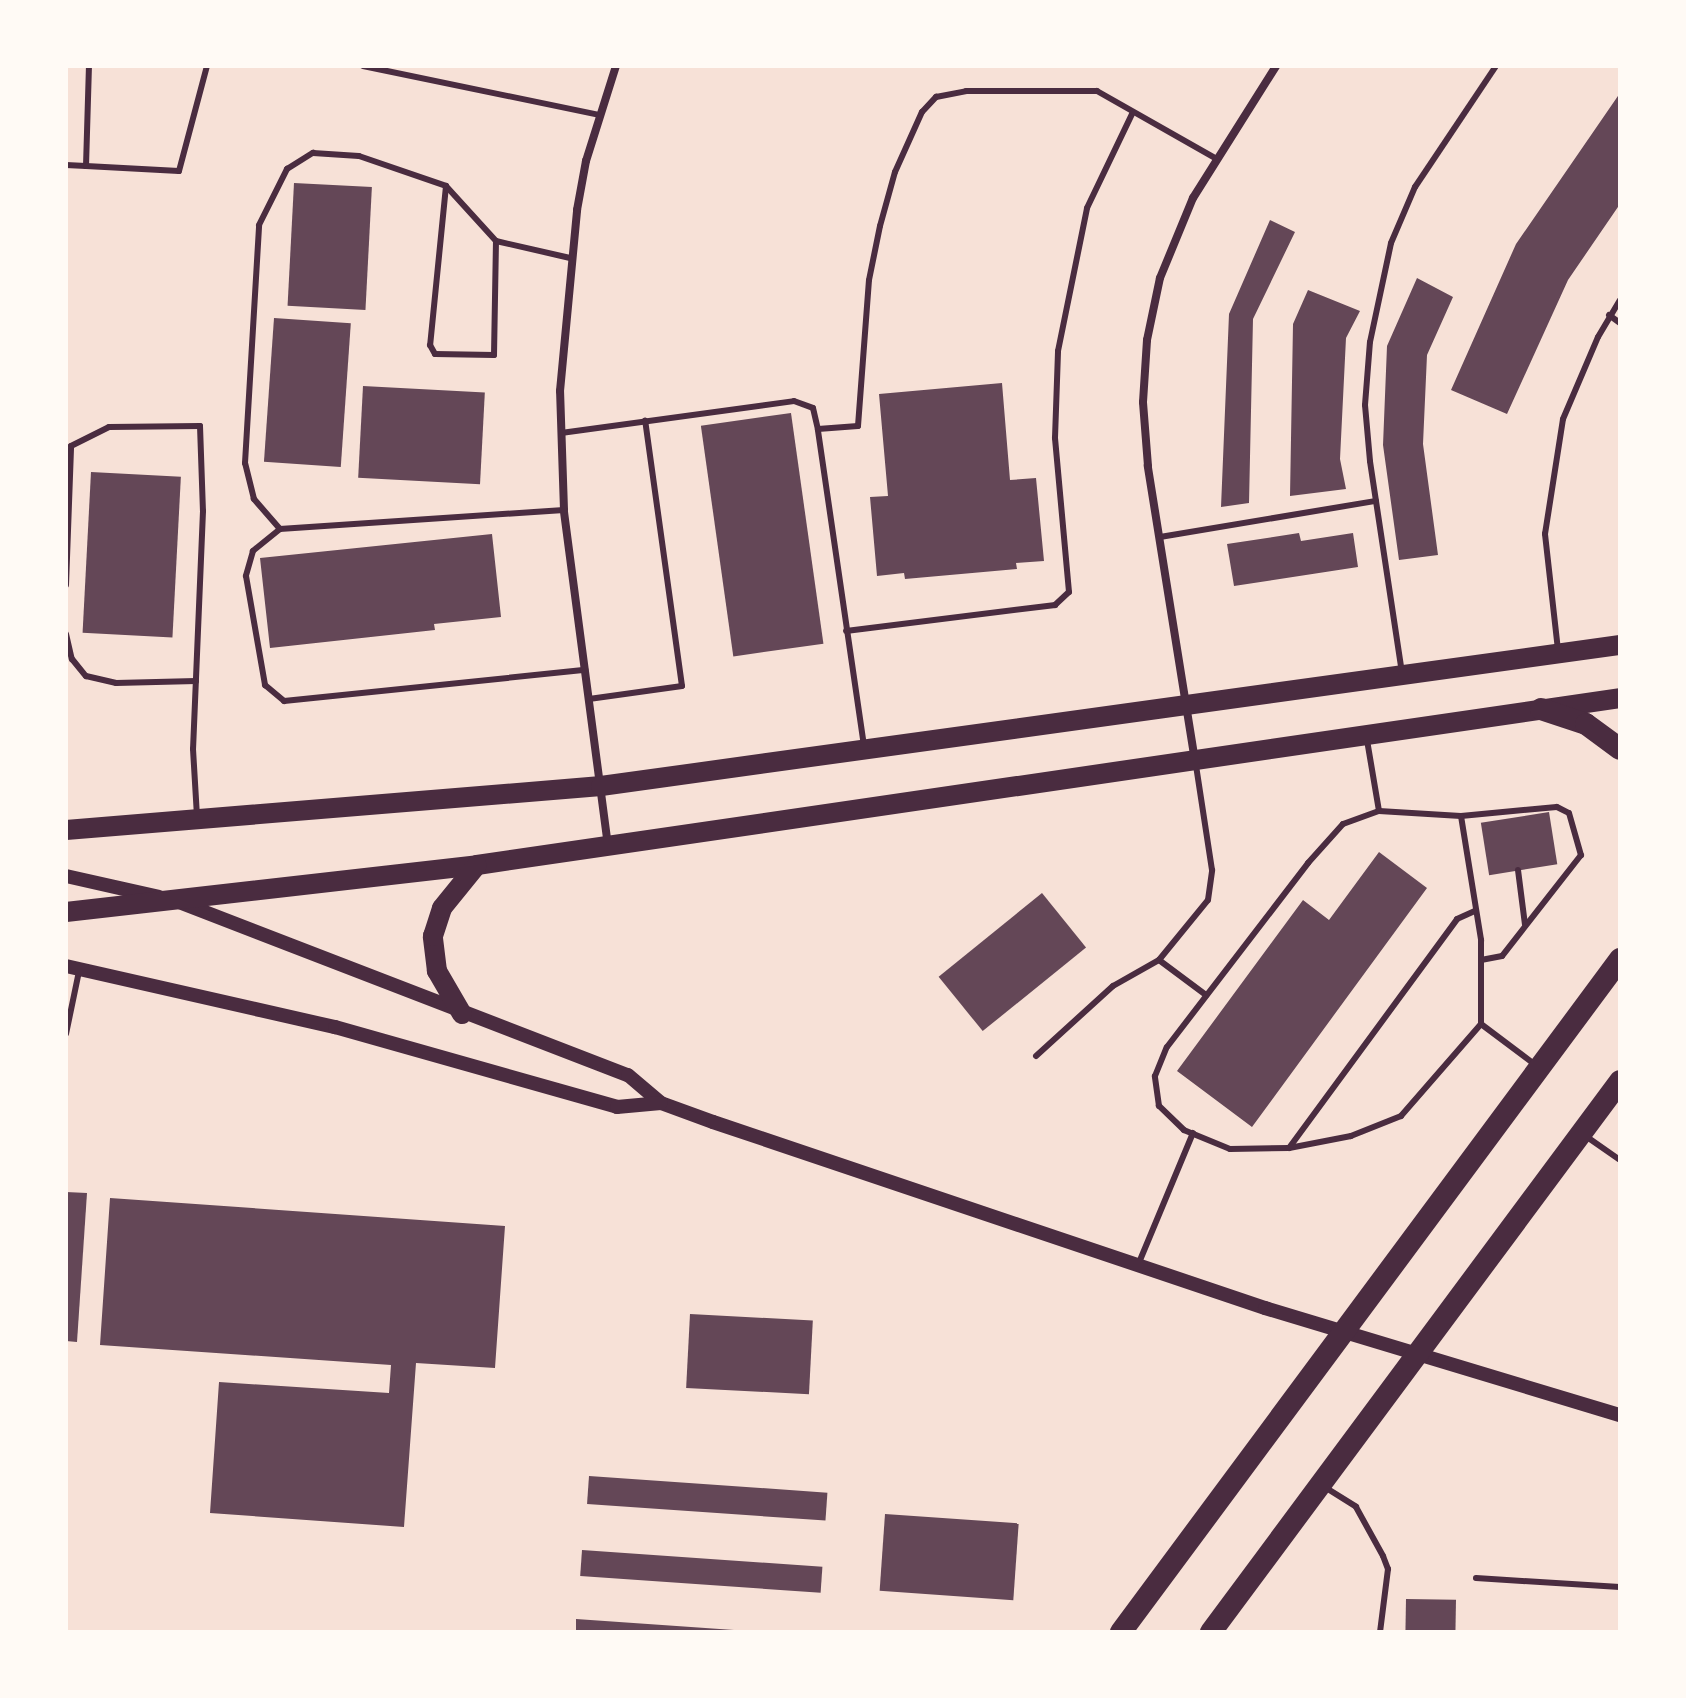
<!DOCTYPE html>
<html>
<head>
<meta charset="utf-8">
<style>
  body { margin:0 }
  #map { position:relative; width:1686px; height:1698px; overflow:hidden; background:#f7e1d7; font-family:Overpass,sans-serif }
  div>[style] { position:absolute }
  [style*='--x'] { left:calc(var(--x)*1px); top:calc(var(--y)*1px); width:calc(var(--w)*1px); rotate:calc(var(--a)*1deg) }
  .building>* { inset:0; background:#644757; transform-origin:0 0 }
  .service>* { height:6px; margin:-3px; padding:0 3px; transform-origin:3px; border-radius:3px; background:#4a2c40 }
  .minor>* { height:8px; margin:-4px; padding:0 4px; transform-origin:4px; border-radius:4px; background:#4a2c40 }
  .tertiary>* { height:14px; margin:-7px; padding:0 7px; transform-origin:7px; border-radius:7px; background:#4a2c40 }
  .primary>* { height:20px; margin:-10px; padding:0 10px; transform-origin:10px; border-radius:10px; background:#4a2c40 }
  .trunk>* { height:22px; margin:-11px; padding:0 11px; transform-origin:11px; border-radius:11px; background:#4a2c40 }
  span { translate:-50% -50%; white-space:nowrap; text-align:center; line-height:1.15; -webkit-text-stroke:8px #fffaf5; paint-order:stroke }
  .frame { position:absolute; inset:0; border:68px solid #fffaf5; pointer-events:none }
</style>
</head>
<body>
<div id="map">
  <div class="building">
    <div style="clip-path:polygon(1620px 93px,1620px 204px,1568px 280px,1507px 414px,1451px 390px,1516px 244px)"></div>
    <div style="left:294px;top:183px;width:78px;height:123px;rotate:3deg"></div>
    <div style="clip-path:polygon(1270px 220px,1295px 232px,1253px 319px,1249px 503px,1221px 507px,1229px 314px)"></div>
    <div style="clip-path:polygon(1417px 278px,1453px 297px,1427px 355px,1423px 444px,1438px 555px,1399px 560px,1383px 445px,1387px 346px)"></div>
    <div style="clip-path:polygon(1308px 290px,1360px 311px,1346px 338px,1340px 459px,1346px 489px,1290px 496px,1293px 324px)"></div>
    <div style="left:274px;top:318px;width:77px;height:144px;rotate:4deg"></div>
    <div style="clip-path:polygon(1002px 383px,1010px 480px,1036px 478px,1044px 561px,1016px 563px,1017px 569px,905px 579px,904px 573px,877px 576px,870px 497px,888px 496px,879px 394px)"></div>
    <div style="left:363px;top:386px;width:122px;height:92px;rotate:3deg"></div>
    <div style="left:791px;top:413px;width:233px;height:91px;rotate:82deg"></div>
    <div style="left:91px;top:472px;width:90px;height:161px;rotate:3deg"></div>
    <div style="clip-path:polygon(1299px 533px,1301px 541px,1353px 533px,1358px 567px,1234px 586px,1227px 544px)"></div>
    <div style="clip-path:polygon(492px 534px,501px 617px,434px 624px,435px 630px,270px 648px,260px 558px)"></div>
    <div style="left:1549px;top:812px;width:53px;height:69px;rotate:81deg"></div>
    <div style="clip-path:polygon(1379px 852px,1427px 888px,1252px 1127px,1177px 1071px,1303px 900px,1329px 920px)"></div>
    <div style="left:1042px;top:893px;width:70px;height:133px;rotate:51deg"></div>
    <div style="clip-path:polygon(66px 1192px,87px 1193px,77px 1342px,66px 1341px)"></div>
    <div style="clip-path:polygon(110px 1198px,505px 1226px,495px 1368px,416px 1363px,404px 1527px,210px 1513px,219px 1382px,389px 1393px,391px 1365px,100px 1345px)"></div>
    <div style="left:690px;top:1314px;width:123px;height:74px;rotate:3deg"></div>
    <div style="left:589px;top:1476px;width:239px;height:28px;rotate:4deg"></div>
    <div style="left:885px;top:1514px;width:134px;height:77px;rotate:4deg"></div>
    <div style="left:582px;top:1550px;width:241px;height:26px;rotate:4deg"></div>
    <div style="left:1406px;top:1599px;width:50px;height:33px;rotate:1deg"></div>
    <div style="clip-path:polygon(576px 1619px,734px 1630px,734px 1632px,576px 1632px)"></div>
  </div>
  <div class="service">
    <div style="--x:363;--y:66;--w:241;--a:11.7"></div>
    <div style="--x:66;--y:165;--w:20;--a:3"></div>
    <div style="--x:86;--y:166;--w:100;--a:-88.3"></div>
    <div style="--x:86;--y:166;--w:93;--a:3.1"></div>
    <div style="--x:179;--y:171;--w:109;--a:-75.1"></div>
    <div style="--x:446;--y:186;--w:160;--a:95.7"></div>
    <div style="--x:430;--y:345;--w:10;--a:61"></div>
    <div style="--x:435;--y:354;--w:59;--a:1"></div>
    <div style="--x:494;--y:355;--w:114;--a:-89"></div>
    <div style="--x:1609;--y:315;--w:14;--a:36"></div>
    <div style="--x:561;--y:433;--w:235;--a:-7.8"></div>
    <div style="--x:794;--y:401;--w:20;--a:20"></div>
    <div style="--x:813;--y:408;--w:22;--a:77"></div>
    <div style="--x:564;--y:510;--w:285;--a:176.2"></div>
    <div style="--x:280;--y:529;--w:40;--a:-131"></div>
    <div style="--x:254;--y:499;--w:37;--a:-104"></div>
    <div style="--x:245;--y:463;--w:238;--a:-86.6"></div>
    <div style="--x:259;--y:225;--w:63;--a:-63.4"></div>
    <div style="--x:287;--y:169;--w:31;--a:-32"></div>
    <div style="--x:313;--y:153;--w:46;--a:3.7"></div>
    <div style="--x:359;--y:156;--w:92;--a:19"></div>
    <div style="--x:446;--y:186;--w:74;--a:47.7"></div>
    <div style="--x:496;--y:241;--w:76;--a:12.9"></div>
    <div style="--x:280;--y:529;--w:35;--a:141"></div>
    <div style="--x:253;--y:551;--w:26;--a:106"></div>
    <div style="--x:246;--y:576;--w:111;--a:80.1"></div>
    <div style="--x:265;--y:685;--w:25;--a:40"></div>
    <div style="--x:284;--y:701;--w:303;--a:-5.9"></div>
    <div style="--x:1160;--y:537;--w:219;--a:-9.5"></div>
    <div style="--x:66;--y:585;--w:139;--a:-87.9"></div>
    <div style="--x:71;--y:446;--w:42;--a:-26.6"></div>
    <div style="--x:109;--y:427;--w:91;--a:-0.6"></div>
    <div style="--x:200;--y:426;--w:85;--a:88"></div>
    <div style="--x:203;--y:511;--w:238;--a:92.4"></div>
    <div style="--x:193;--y:749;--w:68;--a:86.6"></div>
    <div style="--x:846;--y:631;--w:211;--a:-7.1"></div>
    <div style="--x:1055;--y:605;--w:19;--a:-43"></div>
    <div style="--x:1069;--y:592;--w:155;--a:-95.2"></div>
    <div style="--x:1055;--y:438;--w:87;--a:-88"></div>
    <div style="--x:1058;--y:351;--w:146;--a:-78.5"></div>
    <div style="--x:1087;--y:208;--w:106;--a:-64.4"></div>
    <div style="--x:66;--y:634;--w:26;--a:77"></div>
    <div style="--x:72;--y:659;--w:22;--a:51"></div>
    <div style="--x:86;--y:676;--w:31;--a:13"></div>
    <div style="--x:116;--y:683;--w:80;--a:-1.4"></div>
    <div style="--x:1558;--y:650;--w:117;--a:-96.4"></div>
    <div style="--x:1545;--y:534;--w:116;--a:-81.1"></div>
    <div style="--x:1563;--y:419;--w:89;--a:-66.9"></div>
    <div style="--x:1598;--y:337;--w:43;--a:-59.3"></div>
    <div style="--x:1402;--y:673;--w:214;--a:-98.6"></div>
    <div style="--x:1370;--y:461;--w:56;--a:-95.1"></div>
    <div style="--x:1365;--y:405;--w:63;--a:-85.5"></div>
    <div style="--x:1370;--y:342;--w:101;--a:-78"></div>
    <div style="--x:1391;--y:243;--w:61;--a:-66.8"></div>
    <div style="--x:1415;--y:187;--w:146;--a:-56.2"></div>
    <div style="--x:589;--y:699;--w:94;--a:-8"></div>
    <div style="--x:682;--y:686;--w:268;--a:-97.9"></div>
    <div style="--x:1367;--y:740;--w:72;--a:80.4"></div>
    <div style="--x:864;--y:746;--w:320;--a:-98.3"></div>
    <div style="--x:818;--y:429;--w:40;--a:-4.3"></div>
    <div style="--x:858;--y:426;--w:146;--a:-85.7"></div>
    <div style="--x:869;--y:280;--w:55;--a:-78.5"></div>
    <div style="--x:880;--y:226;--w:56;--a:-74.5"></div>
    <div style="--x:895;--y:172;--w:66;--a:-65.8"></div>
    <div style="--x:922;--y:112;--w:21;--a:-47"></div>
    <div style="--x:936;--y:97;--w:31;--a:-11"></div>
    <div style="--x:966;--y:91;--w:131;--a:0"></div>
    <div style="--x:1097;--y:91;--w:136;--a:29.6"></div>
    <div style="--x:1461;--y:816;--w:96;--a:-5.4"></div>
    <div style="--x:1557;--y:807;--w:13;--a:27"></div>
    <div style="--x:1569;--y:813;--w:44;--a:74.1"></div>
    <div style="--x:1581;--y:855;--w:128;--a:128"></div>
    <div style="--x:1502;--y:956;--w:20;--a:169"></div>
    <div style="--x:1518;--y:870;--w:55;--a:82.7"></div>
    <div style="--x:1159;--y:960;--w:59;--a:36.7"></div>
    <div style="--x:1481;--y:1024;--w:122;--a:131"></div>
    <div style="--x:1401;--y:1116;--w:54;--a:158.2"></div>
    <div style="--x:1351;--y:1136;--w:63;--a:169"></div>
    <div style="--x:1289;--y:1148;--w:59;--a:179"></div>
    <div style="--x:1230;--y:1149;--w:50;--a:-157.6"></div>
    <div style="--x:1184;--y:1130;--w:35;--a:-136"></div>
    <div style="--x:1159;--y:1106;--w:30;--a:-98"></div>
    <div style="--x:1155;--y:1076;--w:31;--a:-68"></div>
    <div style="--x:1167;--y:1047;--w:232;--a:-52.5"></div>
    <div style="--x:1308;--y:863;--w:52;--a:-48.1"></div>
    <div style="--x:1343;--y:824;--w:38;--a:-20"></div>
    <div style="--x:1379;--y:811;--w:82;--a:3.5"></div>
    <div style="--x:1461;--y:816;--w:126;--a:80.8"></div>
    <div style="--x:1481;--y:940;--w:84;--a:90"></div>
    <div style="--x:1481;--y:1024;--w:70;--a:36.9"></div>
    <div style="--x:66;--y:1034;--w:64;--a:-78.3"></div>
    <div style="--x:1036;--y:1056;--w:104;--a:-42.3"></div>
    <div style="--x:1113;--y:986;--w:53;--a:-29.5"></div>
    <div style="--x:1159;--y:960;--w:77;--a:-50.8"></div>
    <div style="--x:1208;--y:900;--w:30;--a:-82"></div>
    <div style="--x:1212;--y:870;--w:106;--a:-98.7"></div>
    <div style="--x:1587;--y:1137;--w:40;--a:34.9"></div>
    <div style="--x:1289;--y:1148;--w:284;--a:-53.7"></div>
    <div style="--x:1457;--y:919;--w:20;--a:-24"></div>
    <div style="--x:1138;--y:1265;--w:143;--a:-67.4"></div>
    <div style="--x:1323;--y:1486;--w:39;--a:32"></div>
    <div style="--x:1356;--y:1507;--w:56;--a:61.1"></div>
    <div style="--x:1383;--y:1556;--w:14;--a:69"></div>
    <div style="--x:1388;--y:1569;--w:64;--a:97.2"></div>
    <div style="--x:1476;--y:1578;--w:144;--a:3.6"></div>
  </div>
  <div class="minor">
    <div style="--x:1195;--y:761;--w:299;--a:-99.1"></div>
    <div style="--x:1148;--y:466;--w:64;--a:-94.5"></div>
    <div style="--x:1143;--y:402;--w:62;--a:-86.3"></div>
    <div style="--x:1147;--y:340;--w:63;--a:-78.2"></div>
    <div style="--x:1160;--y:278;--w:87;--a:-67.6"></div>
    <div style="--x:1193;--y:198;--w:156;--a:-57.8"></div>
    <div style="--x:608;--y:846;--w:339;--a:-97.5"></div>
    <div style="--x:564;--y:510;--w:119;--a:-91.9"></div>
    <div style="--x:560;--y:391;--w:182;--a:-84.6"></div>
    <div style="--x:577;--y:210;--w:50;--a:-79.6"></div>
    <div style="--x:586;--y:161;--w:100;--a:-72.5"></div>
  </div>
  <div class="tertiary">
    <div style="--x:66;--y:876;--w:95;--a:12.7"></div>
    <div style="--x:179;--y:902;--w:481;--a:21.1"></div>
    <div style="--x:628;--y:1075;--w:43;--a:40.3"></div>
    <div style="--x:661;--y:1103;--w:55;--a:20.1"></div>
    <div style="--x:713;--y:1122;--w:582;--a:18.62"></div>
    <div style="--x:1265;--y:1308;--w:371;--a:16.8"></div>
    <div style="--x:66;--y:966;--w:276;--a:12.8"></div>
    <div style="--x:335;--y:1027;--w:293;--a:15.8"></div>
    <div style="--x:617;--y:1107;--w:44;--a:-5.2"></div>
  </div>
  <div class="primary">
    <div style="--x:66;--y:830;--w:537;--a:-4.7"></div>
    <div style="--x:601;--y:786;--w:1029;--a:-7.88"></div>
    <div style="--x:66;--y:912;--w:414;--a:-6.5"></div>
    <div style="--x:477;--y:865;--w:1155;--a:-8.31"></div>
    <div style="--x:462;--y:1014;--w:50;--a:-120.2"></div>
    <div style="--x:437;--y:971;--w:35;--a:-97"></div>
    <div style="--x:433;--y:936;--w:29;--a:-72"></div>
    <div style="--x:442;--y:908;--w:55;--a:-50.9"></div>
  </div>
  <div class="trunk">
    <div style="--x:1541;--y:709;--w:47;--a:18.4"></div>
    <div style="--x:1586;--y:724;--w:42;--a:36.3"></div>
    <div style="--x:1121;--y:1632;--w:838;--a:-53.44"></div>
    <div style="--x:1211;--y:1632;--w:686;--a:-53.41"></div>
  </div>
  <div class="frame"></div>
</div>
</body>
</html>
